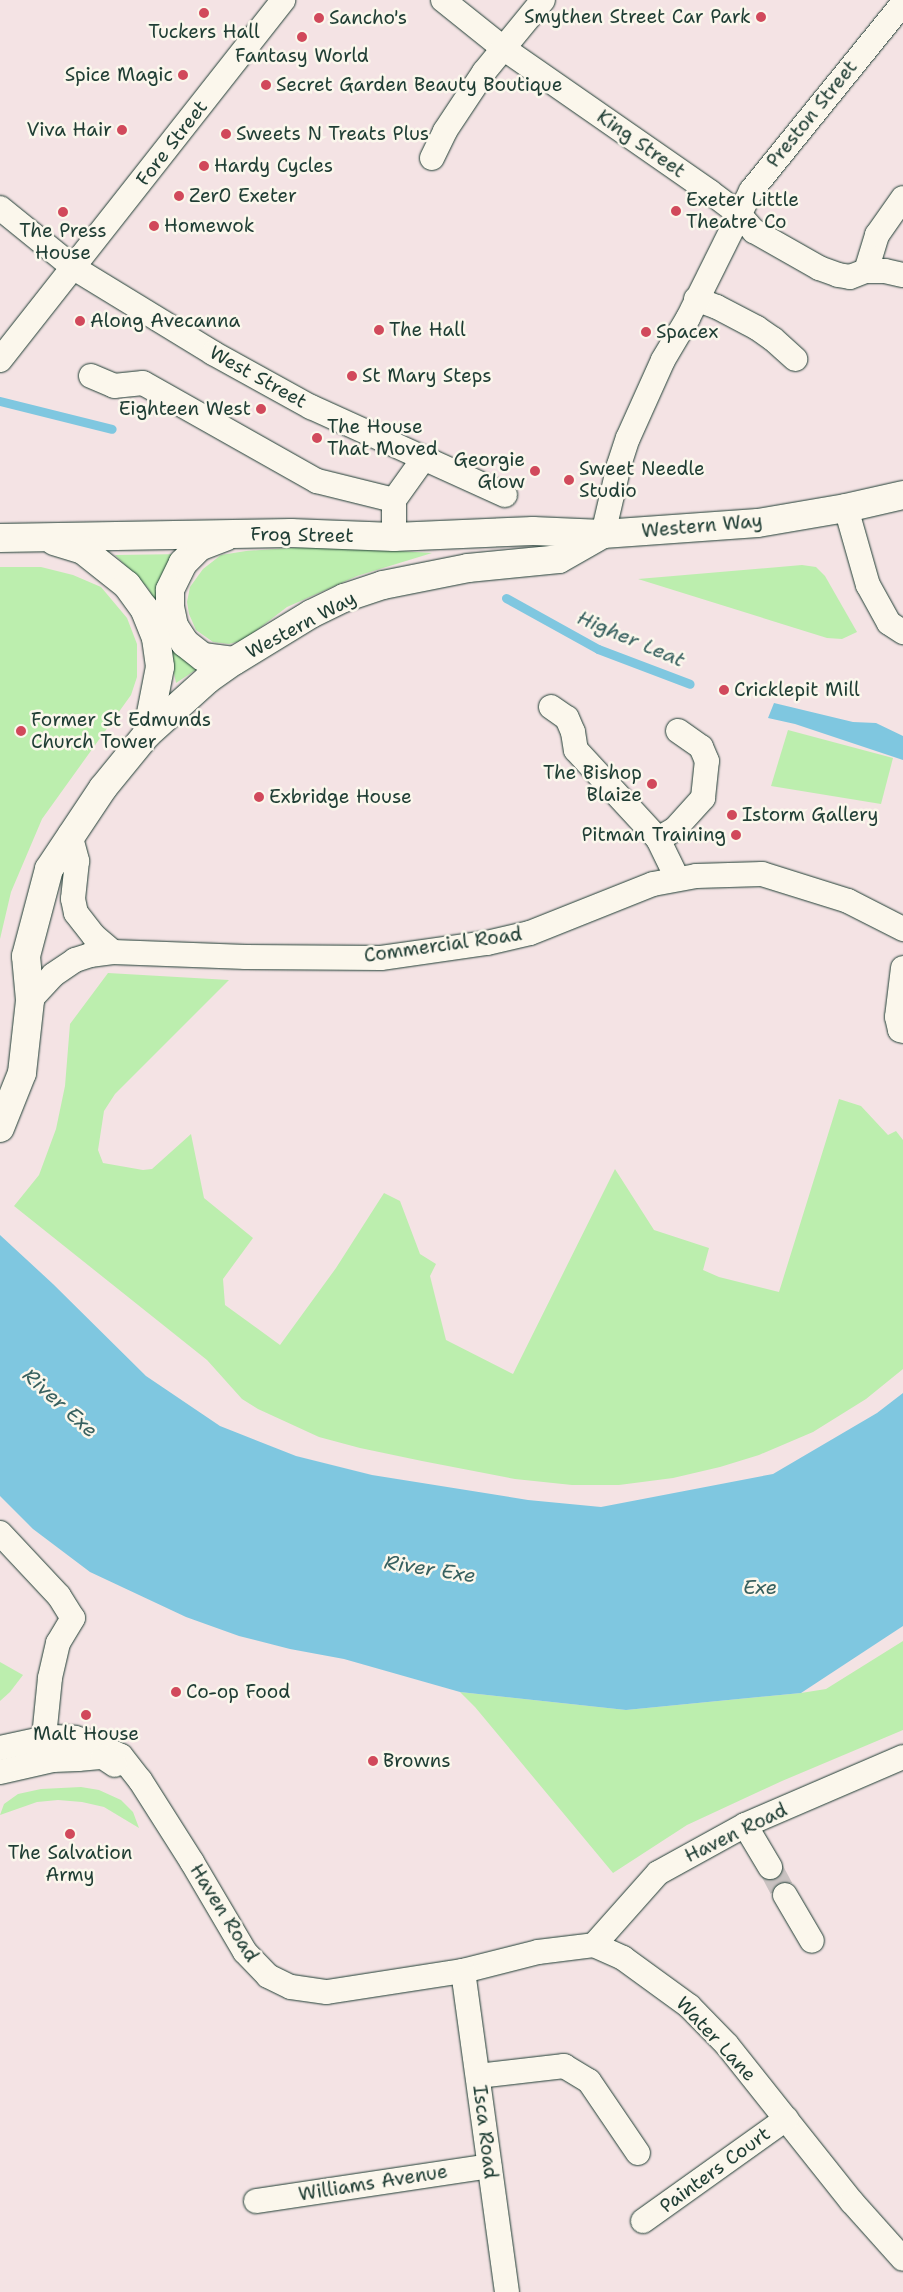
<!DOCTYPE html>
<html>
<head>
<meta charset="utf-8">
<style>
  body { margin:0 }
  #map { position:relative; width:903px; height:2292px; overflow:hidden; background:#f4e3e4; font-family:"Shantell Sans",sans-serif }
  div>[style] { position:absolute }
  [style*='--x'] { left:calc(var(--x)*1px); top:calc(var(--y)*1px); width:calc(var(--w)*1px); rotate:calc(var(--a)*1deg) }
  .green>* { inset:0; background:#bceeae }
  .water>* { inset:0; background:#7fc7e0 }
  .stream>* { height:9px; margin:-4.5px; padding:0 4.5px; transform-origin:4.5px; border-radius:4.5px; background:#7fc7e0 }
  .minor-tunnel>* { height:24px; margin-top:-12px; transform-origin:0; background:repeating-linear-gradient(90deg,#c9c2c1 0 24px,transparent 0 36px) }
  .roads { filter:drop-shadow(0 0 1px #1f3d34) drop-shadow(0 0 1px #1f3d34) }
  .minor>* { height:24px; margin:-12px; padding:0 12px; transform-origin:12px; border-radius:12px; background:#fbf7ec }
  .primary>* { height:28px; margin:-14px; padding:0 14px; transform-origin:14px; border-radius:14px; background:#fbf7ec }
  .dots>* { width:14px; height:14px; translate:-50% -50%; box-sizing:border-box; border:2px solid #fbf7ec; border-radius:50% }
  span { translate:-50% -50%; white-space:nowrap; text-align:center; line-height:1.15; -webkit-text-stroke:5px #fbf7ec; paint-order:stroke }
  .poi-label { font-size:19px; color:#1f3d34 }
  .right { translate:-100% -50%; text-align:right }
  .left { translate:0 -50%; text-align:left }
  .street-label { font-size:19px; color:#1f3d34 }
  .water-label { font-size:20px; color:#37605f; font-style:italic }
</style>
</head>
<body>
<div id="map">
  <div class="green">
    <div style="clip-path:polygon(320px 546px,432px 553px,357px 576px,287px 607px,244px 640px,229px 644px,213px 642px,196px 630px,189px 614px,187px 602px,190px 587px,203px 569px,221px 555px,246px 551px)"></div>
    <div style="clip-path:polygon(186px 554px,168px 584px,200px 667px,176px 683px,162px 615px,148px 588px,115px 555px)"></div>
    <div style="clip-path:polygon(802px 565px,816px 567px,825px 576px,857px 632px,842px 639px,827px 638px,638px 579px)"></div>
    <div style="clip-path:polygon(0 567px,41px 567px,73px 575px,101px 587px,127px 618px,137px 644px,137px 677px,131px 695px,42px 819px,11px 892px,0 939px)"></div>
    <div style="clip-path:polygon(788px 730px,893px 758px,881px 804px,771px 786px)"></div>
    <div style="clip-path:polygon(108px 973px,229px 980px,115px 1094px,104px 1111px,98px 1150px,103px 1163px,143px 1170px,152px 1169px,191px 1134px,204px 1198px,253px 1238px,223px 1279px,225px 1305px,280px 1345px,336px 1268px,384px 1193px,400px 1201px,420px 1254px,436px 1264px,430px 1276px,446px 1340px,513px 1374px,615px 1169px,654px 1230px,709px 1248px,703px 1270px,719px 1277px,779px 1292px,839px 1099px,861px 1106px,888px 1135px,896px 1131px,903px 1140px,903px 1369px,866px 1399px,813px 1432px,759px 1455px,720px 1467px,673px 1478px,619px 1485px,572px 1485px,515px 1479px,422px 1461px,360px 1448px,319px 1437px,258px 1409px,242px 1399px,207px 1360px,14px 1206px,39px 1175px,56px 1129px,65px 1086px,70px 1024px)"></div>
    <div style="clip-path:polygon(903px 1641px,903px 1730px,782px 1781px,687px 1825px,613px 1873px,475px 1707px,460px 1692px,626px 1710px,801px 1693px,826px 1689px)"></div>
    <div style="clip-path:polygon(0 1662px,23px 1675px,10px 1692px,0 1701px)"></div>
    <div style="clip-path:polygon(81px 1787px,99px 1790px,121px 1800px,133px 1812px,139px 1828px,104px 1807px,82px 1802px,58px 1800px,37px 1802px,0 1815px,4px 1804px,18px 1794px,41px 1789px)"></div>
  </div>
  <div class="water">
    <div style="clip-path:polygon(774px 703px,853px 722px,876px 723px,903px 736px,903px 760px,795px 724px,768px 718px)"></div>
    <div style="clip-path:polygon(0 1235px,53px 1284px,146px 1376px,220px 1426px,296px 1456px,372px 1475px,528px 1500px,601px 1507px,773px 1474px,877px 1413px,903px 1393px,903px 1626px,801px 1693px,626px 1710px,460px 1692px,344px 1659px,290px 1649px,239px 1636px,186px 1617px,90px 1572px,33px 1529px,0 1496px)"></div>
  </div>
  <div class="stream">
    <div style="--x:0;--y:401;--w:115;--a:14"></div>
    <div style="--x:506;--y:598;--w:105;--a:29"></div>
    <div style="--x:598;--y:649;--w:98;--a:20.8"></div>
  </div>
  <div class="minor-tunnel">
    <div style="--x:770;--y:1867;--w:32;--a:62"></div>
  </div>
  <div class="roads">
    <div class="minor">
      <div style="--x:443;--y:0;--w:77;--a:38.7"></div>
      <div style="--x:503;--y:48;--w:252;--a:34.8"></div>
      <div style="--x:710;--y:192;--w:36;--a:37"></div>
      <div style="--x:739;--y:214;--w:23;--a:49"></div>
      <div style="--x:754;--y:231;--w:75;--a:29.6"></div>
      <div style="--x:819;--y:268;--w:20;--a:20"></div>
      <div style="--x:838;--y:275;--w:12;--a:9"></div>
      <div style="--x:850;--y:277;--w:17;--a:-21"></div>
      <div style="--x:866;--y:271;--w:19;--a:0"></div>
      <div style="--x:885;--y:271;--w:18;--a:13"></div>
      <div style="--x:432;--y:158;--w:30;--a:-64"></div>
      <div style="--x:445;--y:131;--w:71;--a:-56.5"></div>
      <div style="--x:484;--y:72;--w:93;--a:-50.7"></div>
      <div style="--x:0;--y:208;--w:95;--a:39"></div>
      <div style="--x:74;--y:268;--w:163;--a:31.4"></div>
      <div style="--x:213;--y:353;--w:112;--a:28.9"></div>
      <div style="--x:311;--y:407;--w:213;--a:24.4"></div>
      <div style="--x:866;--y:271;--w:38;--a:-73"></div>
      <div style="--x:877;--y:235;--w:45;--a:-54.9"></div>
      <div style="--x:696;--y:299;--w:22;--a:21"></div>
      <div style="--x:717;--y:307;--w:45;--a:27.7"></div>
      <div style="--x:757;--y:328;--w:19;--a:35"></div>
      <div style="--x:773;--y:339;--w:30;--a:42"></div>
      <div style="--x:0;--y:360;--w:458;--a:-51.8"></div>
      <div style="--x:91;--y:376;--w:25;--a:23"></div>
      <div style="--x:114;--y:386;--w:29;--a:-6"></div>
      <div style="--x:143;--y:383;--w:200;--a:29.4"></div>
      <div style="--x:317;--y:481;--w:79;--a:13.9"></div>
      <div style="--x:846;--y:508;--w:80;--a:74.1"></div>
      <div style="--x:868;--y:585;--w:43;--a:61.1"></div>
      <div style="--x:889;--y:623;--w:17;--a:33"></div>
      <div style="--x:603;--y:534;--w:71;--a:-76.9"></div>
      <div style="--x:619;--y:465;--w:28;--a:-72"></div>
      <div style="--x:628;--y:438;--w:85;--a:-65.8"></div>
      <div style="--x:663;--y:360;--w:49;--a:-59.2"></div>
      <div style="--x:688;--y:318;--w:142;--a:-63.6"></div>
      <div style="--x:751;--y:191;--w:242;--a:-51"></div>
      <div style="--x:394;--y:537;--w:37;--a:-90"></div>
      <div style="--x:394;--y:500;--w:52;--a:-54.5"></div>
      <div style="--x:551;--y:707;--w:19;--a:35"></div>
      <div style="--x:567;--y:718;--w:15;--a:67"></div>
      <div style="--x:573;--y:732;--w:18;--a:81"></div>
      <div style="--x:576;--y:750;--w:121;--a:47.3"></div>
      <div style="--x:70;--y:834;--w:28;--a:75"></div>
      <div style="--x:77;--y:861;--w:38;--a:96"></div>
      <div style="--x:73;--y:899;--w:14;--a:78"></div>
      <div style="--x:76;--y:913;--w:29;--a:52"></div>
      <div style="--x:94;--y:936;--w:25;--a:40"></div>
      <div style="--x:677;--y:878;--w:43;--a:-116"></div>
      <div style="--x:658;--y:839;--w:20;--a:-30"></div>
      <div style="--x:675;--y:829;--w:42;--a:-47.9"></div>
      <div style="--x:703;--y:798;--w:37;--a:-84"></div>
      <div style="--x:707;--y:761;--w:15;--a:-113"></div>
      <div style="--x:701;--y:747;--w:28;--a:-145"></div>
      <div style="--x:903;--y:968;--w:49;--a:97"></div>
      <div style="--x:897;--y:1017;--w:13;--a:77"></div>
      <div style="--x:900;--y:1030;--w:3;--a:18"></div>
      <div style="--x:30;--y:1000;--w:34;--a:-47"></div>
      <div style="--x:53;--y:975;--w:27;--a:-34"></div>
      <div style="--x:75;--y:960;--w:16;--a:-18"></div>
      <div style="--x:90;--y:955;--w:23;--a:-7"></div>
      <div style="--x:113;--y:952;--w:133;--a:2.2"></div>
      <div style="--x:246;--y:957;--w:135;--a:0.4"></div>
      <div style="--x:381;--y:958;--w:107;--a:-8.1"></div>
      <div style="--x:487;--y:943;--w:44;--a:-13.1"></div>
      <div style="--x:530;--y:933;--w:132;--a:-21.7"></div>
      <div style="--x:653;--y:884;--w:44;--a:-10.5"></div>
      <div style="--x:696;--y:876;--w:66;--a:-1.7"></div>
      <div style="--x:762;--y:874;--w:90;--a:17.4"></div>
      <div style="--x:848;--y:901;--w:62;--a:27"></div>
      <div style="--x:0;--y:1533;--w:86;--a:46.9"></div>
      <div style="--x:59;--y:1596;--w:26;--a:58"></div>
      <div style="--x:73;--y:1618;--w:29;--a:121"></div>
      <div style="--x:58;--y:1643;--w:36;--a:103"></div>
      <div style="--x:50;--y:1678;--w:49;--a:95.8"></div>
      <div style="--x:0;--y:1748;--w:52;--a:-12.2"></div>
      <div style="--x:51;--y:1737;--w:24;--a:2"></div>
      <div style="--x:75;--y:1738;--w:20;--a:15"></div>
      <div style="--x:94;--y:1743;--w:30;--a:26"></div>
      <div style="--x:121;--y:1756;--w:31;--a:52"></div>
      <div style="--x:140;--y:1780;--w:97;--a:57.6"></div>
      <div style="--x:192;--y:1862;--w:104;--a:59.5"></div>
      <div style="--x:245;--y:1952;--w:33;--a:46"></div>
      <div style="--x:268;--y:1976;--w:25;--a:26"></div>
      <div style="--x:291;--y:1987;--w:36;--a:8"></div>
      <div style="--x:327;--y:1992;--w:138;--a:-8.8"></div>
      <div style="--x:463;--y:1971;--w:77;--a:-14.2"></div>
      <div style="--x:538;--y:1952;--w:56;--a:-7.1"></div>
      <div style="--x:594;--y:1945;--w:32;--a:24"></div>
      <div style="--x:623;--y:1958;--w:82;--a:36"></div>
      <div style="--x:689;--y:2006;--w:54;--a:45.7"></div>
      <div style="--x:727;--y:2045;--w:201;--a:51.5"></div>
      <div style="--x:852;--y:2202;--w:76;--a:48.2"></div>
      <div style="--x:0;--y:1772;--w:54;--a:-12.8"></div>
      <div style="--x:53;--y:1760;--w:25;--a:-2"></div>
      <div style="--x:78;--y:1759;--w:25;--a:-5"></div>
      <div style="--x:103;--y:1757;--w:14;--a:34"></div>
      <div style="--x:745;--y:1825;--w:49;--a:59.2"></div>
      <div style="--x:785;--y:1895;--w:53;--a:59.6"></div>
      <div style="--x:594;--y:1945;--w:96;--a:-48.4"></div>
      <div style="--x:658;--y:1873;--w:99;--a:-28.9"></div>
      <div style="--x:745;--y:1825;--w:172;--a:-23.3"></div>
      <div style="--x:463;--y:1971;--w:324;--a:82.2"></div>
      <div style="--x:478;--y:2076;--w:87;--a:-6.6"></div>
      <div style="--x:564;--y:2066;--w:29;--a:31"></div>
      <div style="--x:589;--y:2081;--w:87;--a:55.8"></div>
      <div style="--x:256;--y:2201;--w:236;--a:-8.5"></div>
      <div style="--x:643;--y:2221;--w:176;--a:-35.5"></div>
    </div>
    <div class="primary">
      <div style="--x:225;--y:537;--w:28;--a:159"></div>
      <div style="--x:199;--y:547;--w:23;--a:135"></div>
      <div style="--x:183;--y:563;--w:30;--a:116"></div>
      <div style="--x:170;--y:590;--w:17;--a:90"></div>
      <div style="--x:170;--y:607;--w:19;--a:78"></div>
      <div style="--x:174;--y:626;--w:20;--a:57"></div>
      <div style="--x:185;--y:643;--w:23;--a:38"></div>
      <div style="--x:203;--y:657;--w:31;--a:7"></div>
      <div style="--x:0;--y:538;--w:291;--a:-1"></div>
      <div style="--x:291;--y:533;--w:103;--a:2.2"></div>
      <div style="--x:394;--y:537;--w:139;--a:-2.5"></div>
      <div style="--x:533;--y:531;--w:70;--a:2.5"></div>
      <div style="--x:54;--y:541;--w:30;--a:17"></div>
      <div style="--x:83;--y:550;--w:56;--a:38.5"></div>
      <div style="--x:127;--y:585;--w:29;--a:54"></div>
      <div style="--x:144;--y:608;--w:32;--a:68"></div>
      <div style="--x:156;--y:638;--w:29;--a:82"></div>
      <div style="--x:160;--y:667;--w:68;--a:101"></div>
      <div style="--x:0;--y:1128;--w:59;--a:-68.2"></div>
      <div style="--x:22;--y:1073;--w:73;--a:-83.7"></div>
      <div style="--x:30;--y:1000;--w:44;--a:-95.2"></div>
      <div style="--x:26;--y:956;--w:90;--a:-75.2"></div>
      <div style="--x:49;--y:869;--w:97;--a:-56.3"></div>
      <div style="--x:103;--y:788;--w:70;--a:-50.8"></div>
      <div style="--x:147;--y:734;--w:82;--a:-42"></div>
      <div style="--x:208;--y:679;--w:32;--a:-35"></div>
      <div style="--x:234;--y:661;--w:90;--a:-31.4"></div>
      <div style="--x:311;--y:614;--w:37;--a:-26"></div>
      <div style="--x:344;--y:598;--w:41;--a:-18.4"></div>
      <div style="--x:383;--y:585;--w:87;--a:-11.3"></div>
      <div style="--x:468;--y:568;--w:91;--a:-5.6"></div>
      <div style="--x:559;--y:559;--w:51;--a:-29.6"></div>
      <div style="--x:603;--y:534;--w:155;--a:-4.1"></div>
      <div style="--x:758;--y:523;--w:89;--a:-9.7"></div>
      <div style="--x:846;--y:508;--w:58;--a:-12.8"></div>
    </div>
  </div>
  <div class="dots">
    <div style="left:204px;top:13px;background:#d1495b"></div>
    <div style="left:761px;top:17px;background:#d1495b"></div>
    <div style="left:319px;top:18px;background:#d1495b"></div>
    <div style="left:302px;top:37px;background:#d1495b"></div>
    <div style="left:183px;top:75px;background:#d1495b"></div>
    <div style="left:266px;top:85px;background:#d1495b"></div>
    <div style="left:122px;top:130px;background:#d1495b"></div>
    <div style="left:226px;top:134px;background:#d1495b"></div>
    <div style="left:204px;top:166px;background:#d1495b"></div>
    <div style="left:179px;top:196px;background:#d1495b"></div>
    <div style="left:676px;top:211px;background:#d1495b"></div>
    <div style="left:63px;top:212px;background:#d1495b"></div>
    <div style="left:154px;top:226px;background:#d1495b"></div>
    <div style="left:80px;top:321px;background:#d1495b"></div>
    <div style="left:379px;top:330px;background:#d1495b"></div>
    <div style="left:646px;top:332px;background:#d1495b"></div>
    <div style="left:352px;top:376px;background:#d1495b"></div>
    <div style="left:261px;top:409px;background:#d1495b"></div>
    <div style="left:317px;top:438px;background:#d1495b"></div>
    <div style="left:535px;top:471px;background:#d1495b"></div>
    <div style="left:569px;top:480px;background:#d1495b"></div>
    <div style="left:724px;top:690px;background:#d1495b"></div>
    <div style="left:21px;top:731px;background:#d1495b"></div>
    <div style="left:652px;top:784px;background:#d1495b"></div>
    <div style="left:259px;top:797px;background:#d1495b"></div>
    <div style="left:732px;top:815px;background:#d1495b"></div>
    <div style="left:736px;top:835px;background:#d1495b"></div>
    <div style="left:176px;top:1692px;background:#d1495b"></div>
    <div style="left:86px;top:1715px;background:#d1495b"></div>
    <div style="left:373px;top:1761px;background:#d1495b"></div>
    <div style="left:70px;top:1834px;background:#d1495b"></div>
  </div>
  <div class="poi-label">
    <span class="right" style="left:751px;top:17px">Smythen Street Car Park</span>
    <span class="left" style="left:329px;top:18px">Sancho's</span>
    <span style="left:204px;top:32px">Tuckers Hall</span>
    <span style="left:302px;top:56px">Fantasy World</span>
    <span class="right" style="left:173px;top:75px">Spice Magic</span>
    <span class="left" style="left:276px;top:85px">Secret Garden Beauty Boutique</span>
    <span class="right" style="left:112px;top:130px">Viva Hair</span>
    <span class="left" style="left:236px;top:134px">Sweets N Treats Plus</span>
    <span class="left" style="left:214px;top:166px">Hardy Cycles</span>
    <span class="left" style="left:189px;top:196px">Zer0 Exeter</span>
    <span class="left" style="left:686px;top:211px">Exeter Little<br>Theatre Co</span>
    <span class="left" style="left:164px;top:226px">Homewok</span>
    <span style="left:63px;top:242px">The Press<br>House</span>
    <span class="left" style="left:90px;top:321px">Along Avecanna</span>
    <span class="left" style="left:389px;top:330px">The Hall</span>
    <span class="left" style="left:656px;top:332px">Spacex</span>
    <span class="left" style="left:362px;top:376px">St Mary Steps</span>
    <span class="right" style="left:251px;top:409px">Eighteen West</span>
    <span class="left" style="left:327px;top:438px">The House<br>That Moved</span>
    <span class="right" style="left:525px;top:471px">Georgie<br>Glow</span>
    <span class="left" style="left:579px;top:480px">Sweet Needle<br>Studio</span>
    <span class="left" style="left:734px;top:690px">Cricklepit Mill</span>
    <span class="left" style="left:31px;top:731px">Former St Edmunds<br>Church Tower</span>
    <span class="right" style="left:642px;top:784px">The Bishop<br>Blaize</span>
    <span class="left" style="left:269px;top:797px">Exbridge House</span>
    <span class="left" style="left:742px;top:815px">Istorm Gallery</span>
    <span class="right" style="left:726px;top:835px">Pitman Training</span>
    <span class="left" style="left:186px;top:1692px">Co-op Food</span>
    <span style="left:86px;top:1734px">Malt House</span>
    <span class="left" style="left:383px;top:1761px">Browns</span>
    <span style="left:70px;top:1864px">The Salvation<br>Army</span>
  </div>
  <div class="street-label">
    <span style="left:812px;top:114px;rotate:-51deg">Preston Street</span>
    <span style="left:172px;top:143px;rotate:-52deg">Fore Street</span>
    <span style="left:641px;top:144px;rotate:35deg">King Street</span>
    <span style="left:258px;top:377px;rotate:29deg">West Street</span>
    <span style="left:702px;top:526px;rotate:-5deg">Western Way</span>
    <span style="left:302px;top:535px;rotate:1deg">Frog Street</span>
    <span style="left:301px;top:625px;rotate:-28deg">Western Way</span>
    <span style="left:443px;top:945px;rotate:-8deg">Commercial Road</span>
    <span style="left:736px;top:1833px;rotate:-26deg">Haven Road</span>
    <span style="left:224px;top:1913px;rotate:58deg">Haven Road</span>
    <span style="left:716px;top:2039px;rotate:47deg">Water Lane</span>
    <span style="left:485px;top:2132px;rotate:83deg">Isca Road</span>
    <span style="left:715px;top:2170px;rotate:-36deg">Painters Court</span>
    <span style="left:373px;top:2183px;rotate:-9deg">Williams Avenue</span>
  </div>
  <div class="water-label">
    <span style="left:631px;top:639px;rotate:23deg">Higher Leat</span>
    <span style="left:60px;top:1403px;rotate:42deg">River Exe</span>
    <span style="left:430px;top:1569px;rotate:9deg">River Exe</span>
    <span style="left:760px;top:1587px">Exe</span>
  </div>
</div>
</body>
</html>
